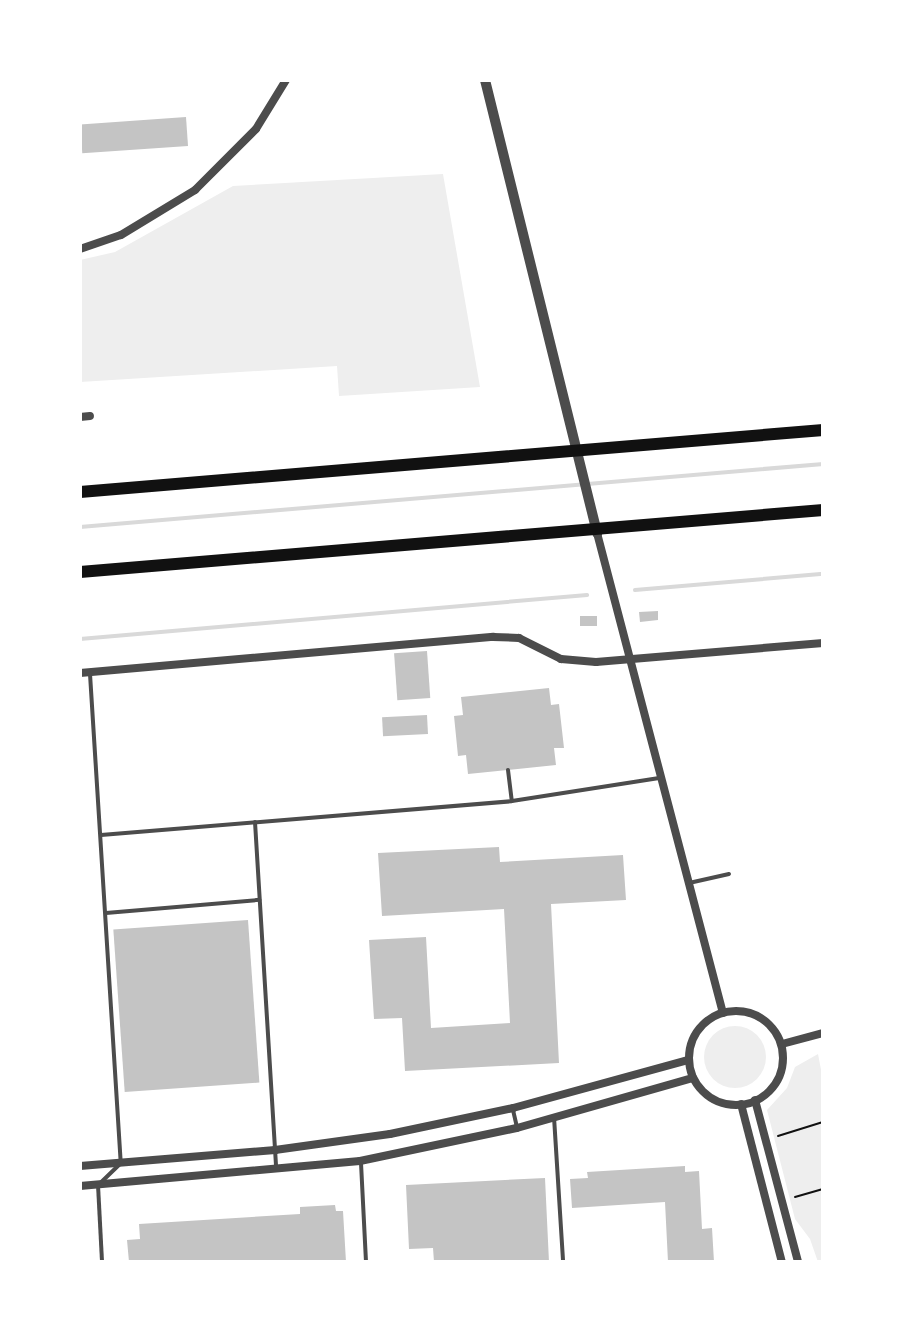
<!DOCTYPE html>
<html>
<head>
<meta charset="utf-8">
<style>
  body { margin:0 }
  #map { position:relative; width:903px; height:1342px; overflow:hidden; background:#fff; font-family:"Roboto Condensed",sans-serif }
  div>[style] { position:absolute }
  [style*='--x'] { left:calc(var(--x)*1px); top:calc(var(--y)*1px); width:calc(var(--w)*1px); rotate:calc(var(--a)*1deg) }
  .green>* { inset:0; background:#eee }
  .round { border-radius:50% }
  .stream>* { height:4px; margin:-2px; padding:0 2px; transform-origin:2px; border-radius:2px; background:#d9d9d9 }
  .building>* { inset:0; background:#c4c4c4; transform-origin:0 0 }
  .path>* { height:2px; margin:-1px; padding:0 1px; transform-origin:1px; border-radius:1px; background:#111 }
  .service>* { height:4px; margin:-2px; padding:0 2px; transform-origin:2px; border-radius:2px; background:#4c4c4c }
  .minor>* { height:8px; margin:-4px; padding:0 4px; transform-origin:4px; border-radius:4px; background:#4c4c4c }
  .minor>.ring { margin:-4px; padding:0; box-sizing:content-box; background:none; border:8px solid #4c4c4c; border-radius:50% }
  .tertiary>* { height:10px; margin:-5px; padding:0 5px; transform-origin:5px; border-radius:5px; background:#4c4c4c }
  .primary>* { height:12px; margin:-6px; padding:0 6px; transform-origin:6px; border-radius:6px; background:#111 }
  span { translate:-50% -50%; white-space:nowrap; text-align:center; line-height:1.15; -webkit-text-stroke:7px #fff; paint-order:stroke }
  .frame { position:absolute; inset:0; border:82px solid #fff; pointer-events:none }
</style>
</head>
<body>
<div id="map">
  <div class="green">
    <div style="clip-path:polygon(443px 174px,480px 387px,339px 396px,337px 366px,80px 382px,80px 260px,115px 252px,233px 186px)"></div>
    <div class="round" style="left:704px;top:1026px;width:62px;height:62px"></div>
    <div style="clip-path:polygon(818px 1054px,823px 1080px,823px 1262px,818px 1262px,810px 1239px,795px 1219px,767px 1110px,787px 1088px,795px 1067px)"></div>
  </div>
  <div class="stream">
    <div style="--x:80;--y:527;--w:746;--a:-4.85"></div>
    <div style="--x:635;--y:590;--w:189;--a:-4.9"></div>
    <div style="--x:80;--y:639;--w:509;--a:-4.96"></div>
  </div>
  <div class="building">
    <div style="left:186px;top:117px;width:29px;height:106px;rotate:86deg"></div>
    <div style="clip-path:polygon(658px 611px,658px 620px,640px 622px,639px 612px)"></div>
    <div style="left:597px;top:616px;width:10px;height:17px;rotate:90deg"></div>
    <div style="left:427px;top:651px;width:47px;height:33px;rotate:86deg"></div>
    <div style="clip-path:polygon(549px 688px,551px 705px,559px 704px,564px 748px,554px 748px,556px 765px,468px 774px,466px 755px,458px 756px,454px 716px,463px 715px,461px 697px)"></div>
    <div style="left:427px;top:715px;width:19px;height:45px;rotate:87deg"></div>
    <div style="clip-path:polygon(499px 847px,500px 862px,623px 855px,626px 900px,551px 904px,559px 1063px,405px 1071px,402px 1018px,374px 1019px,369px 940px,426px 937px,431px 1028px,510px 1023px,504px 909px,382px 916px,378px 853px)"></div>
    <div style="left:248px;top:920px;width:163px;height:135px;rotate:86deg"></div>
    <div style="clip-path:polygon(685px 1166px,685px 1172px,699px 1171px,702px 1229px,712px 1228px,714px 1262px,668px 1262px,665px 1202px,572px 1208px,570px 1179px,588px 1178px,587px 1172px)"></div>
    <div style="clip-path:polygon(545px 1178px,549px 1262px,434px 1262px,433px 1248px,409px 1249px,406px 1185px)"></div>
    <div style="clip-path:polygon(335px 1205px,336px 1211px,343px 1211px,346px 1262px,129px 1262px,127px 1240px,140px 1239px,139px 1224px,300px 1214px,300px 1207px)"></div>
  </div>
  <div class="path">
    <div style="--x:778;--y:1136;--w:47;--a:-17.3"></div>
    <div style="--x:795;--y:1197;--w:29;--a:-16"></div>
  </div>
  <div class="service">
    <div style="--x:90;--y:674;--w:490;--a:86.4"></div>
    <div style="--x:121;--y:1163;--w:32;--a:136"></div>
    <div style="--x:98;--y:1185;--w:77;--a:87"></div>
    <div style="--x:508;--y:770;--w:31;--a:83"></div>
    <div style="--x:255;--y:822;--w:347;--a:86.5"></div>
    <div style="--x:101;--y:835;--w:412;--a:-4.7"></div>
    <div style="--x:512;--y:801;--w:149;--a:-8.9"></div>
    <div style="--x:689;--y:883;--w:41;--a:-12.7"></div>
    <div style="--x:106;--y:913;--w:154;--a:-4.9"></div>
    <div style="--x:513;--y:1110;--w:18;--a:77"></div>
    <div style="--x:554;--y:1117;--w:145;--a:86.4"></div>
    <div style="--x:361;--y:1163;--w:99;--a:87.1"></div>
  </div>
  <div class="minor">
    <div style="--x:80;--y:249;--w:43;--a:-18.9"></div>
    <div style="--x:121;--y:235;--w:87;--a:-31.3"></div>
    <div style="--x:195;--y:190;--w:86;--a:-45"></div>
    <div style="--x:256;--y:129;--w:57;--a:-58.5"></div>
    <div style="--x:80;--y:417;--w:10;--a:-6"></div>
    <div style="--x:597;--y:533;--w:496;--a:75.3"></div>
    <div style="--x:80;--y:673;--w:415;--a:-5"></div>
    <div style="--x:493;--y:637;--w:26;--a:2"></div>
    <div style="--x:519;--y:638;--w:47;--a:26.6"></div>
    <div style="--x:561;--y:659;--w:35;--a:5"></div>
    <div style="--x:596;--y:662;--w:228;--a:-4.8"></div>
    <div class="ring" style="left:689px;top:1011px;width:86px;height:86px"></div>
    <div style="--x:782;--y:1044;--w:42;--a:-15"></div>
    <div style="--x:755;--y:1100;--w:168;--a:75.1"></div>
    <div style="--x:741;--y:1104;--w:163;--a:75.5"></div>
    <div style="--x:80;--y:1166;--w:196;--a:-4.7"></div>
    <div style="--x:275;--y:1150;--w:116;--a:-7.9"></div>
    <div style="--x:390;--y:1134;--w:126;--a:-11.9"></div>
    <div style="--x:513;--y:1108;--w:182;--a:-15.3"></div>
    <div style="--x:80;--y:1186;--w:281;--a:-5.1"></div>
    <div style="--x:360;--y:1161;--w:160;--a:-11.9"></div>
    <div style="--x:517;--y:1128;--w:183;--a:-15.9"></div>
  </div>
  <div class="tertiary">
    <div style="--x:485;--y:80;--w:467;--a:76.1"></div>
  </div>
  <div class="primary">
    <div style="--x:80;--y:492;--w:746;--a:-4.77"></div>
    <div style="--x:80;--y:572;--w:746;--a:-4.77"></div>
  </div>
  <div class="frame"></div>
</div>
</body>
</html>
